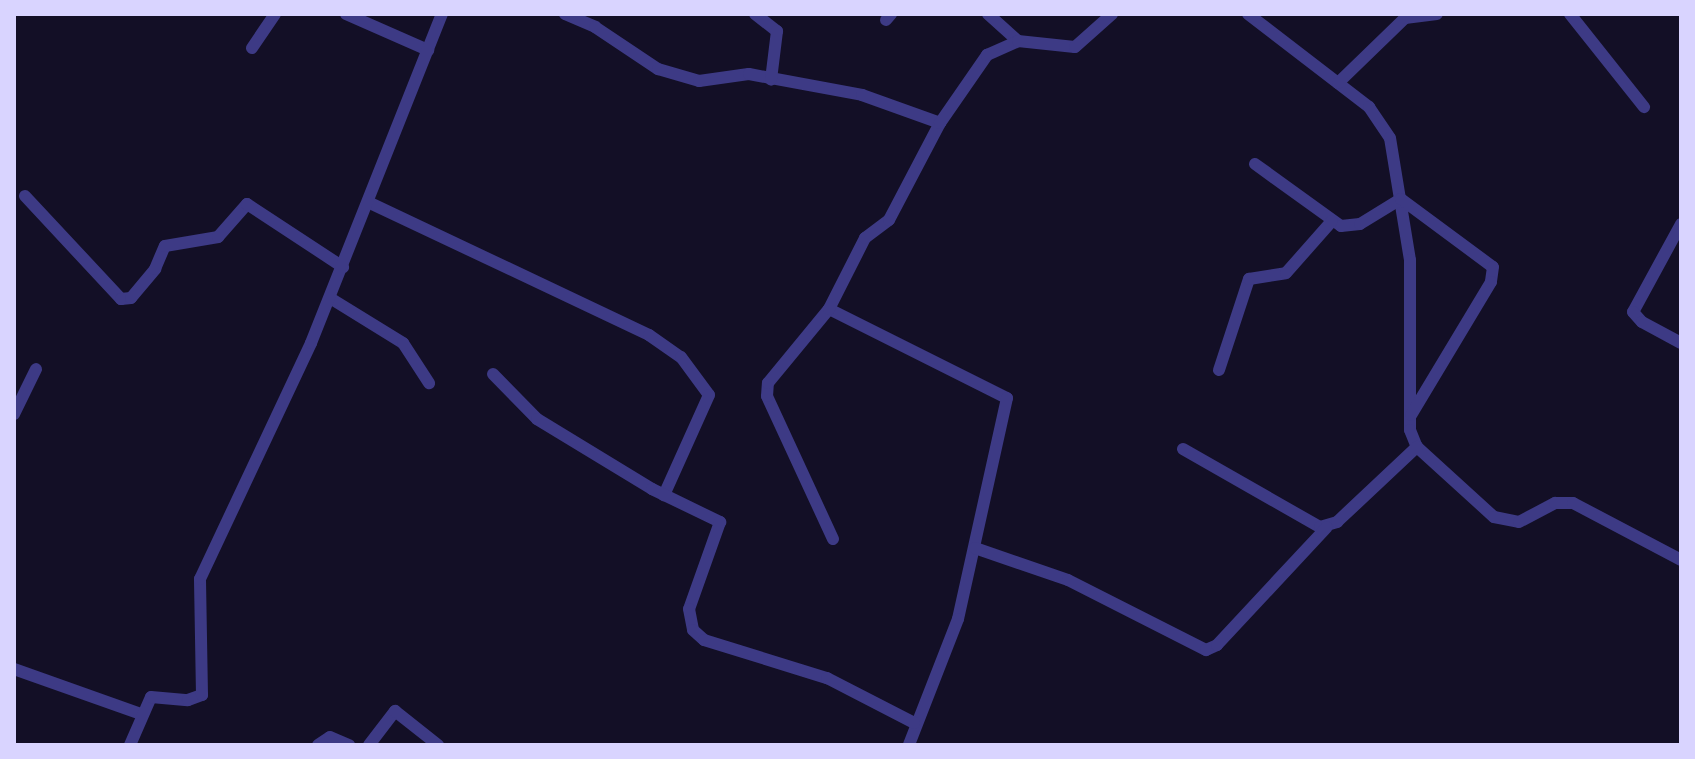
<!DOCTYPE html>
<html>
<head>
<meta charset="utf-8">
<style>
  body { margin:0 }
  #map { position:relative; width:1695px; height:759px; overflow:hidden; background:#130f26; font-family:"PT Sans",sans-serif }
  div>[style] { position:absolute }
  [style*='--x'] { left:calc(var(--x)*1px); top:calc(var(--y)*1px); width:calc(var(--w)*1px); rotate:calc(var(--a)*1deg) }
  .minor>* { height:12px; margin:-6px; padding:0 6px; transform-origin:6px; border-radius:6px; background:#3d3a85 }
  span { translate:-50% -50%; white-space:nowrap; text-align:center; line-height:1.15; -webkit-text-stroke:7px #130f26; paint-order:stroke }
  .frame { position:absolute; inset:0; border:16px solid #d9d4ff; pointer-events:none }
</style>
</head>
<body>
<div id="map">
  <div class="minor">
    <div style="--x:346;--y:14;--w:90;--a:23.7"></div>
    <div style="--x:565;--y:14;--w:33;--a:23"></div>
    <div style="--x:595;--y:27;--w:76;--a:33.7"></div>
    <div style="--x:658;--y:69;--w:43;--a:16.3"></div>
    <div style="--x:699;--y:81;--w:50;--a:-8"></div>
    <div style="--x:749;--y:74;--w:115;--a:10.5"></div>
    <div style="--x:862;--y:95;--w:83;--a:19.7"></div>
    <div style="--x:755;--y:14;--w:28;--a:38"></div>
    <div style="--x:777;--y:31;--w:49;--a:97"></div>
    <div style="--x:988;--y:14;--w:40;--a:42"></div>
    <div style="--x:1248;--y:14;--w:153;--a:37.5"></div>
    <div style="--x:1369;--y:107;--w:37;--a:56"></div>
    <div style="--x:1390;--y:138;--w:124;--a:80.7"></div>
    <div style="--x:1410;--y:260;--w:170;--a:90"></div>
    <div style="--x:1410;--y:430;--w:18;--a:68"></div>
    <div style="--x:1417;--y:447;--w:104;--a:42.3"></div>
    <div style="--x:1494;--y:517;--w:25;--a:11"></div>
    <div style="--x:1519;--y:522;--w:41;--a:-27.8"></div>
    <div style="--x:1555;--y:503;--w:18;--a:0"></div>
    <div style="--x:1573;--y:503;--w:122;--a:27.8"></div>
    <div style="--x:1570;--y:14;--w:119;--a:51.5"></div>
    <div style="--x:886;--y:20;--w:8;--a:-50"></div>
    <div style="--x:252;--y:48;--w:41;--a:-55.9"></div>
    <div style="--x:1338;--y:83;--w:93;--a:-44.1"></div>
    <div style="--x:1405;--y:18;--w:32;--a:-7"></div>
    <div style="--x:1255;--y:164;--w:106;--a:35.8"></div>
    <div style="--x:1341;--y:226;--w:19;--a:-6"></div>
    <div style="--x:1360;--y:224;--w:48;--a:-31.4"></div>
    <div style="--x:1401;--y:199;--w:114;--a:36.5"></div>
    <div style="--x:1493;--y:267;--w:15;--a:98"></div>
    <div style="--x:1491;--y:282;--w:155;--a:121"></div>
    <div style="--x:25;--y:196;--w:141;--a:47"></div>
    <div style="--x:121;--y:299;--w:10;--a:-6"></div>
    <div style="--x:131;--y:298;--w:38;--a:-50"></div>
    <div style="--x:155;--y:269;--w:25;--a:-67"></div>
    <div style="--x:165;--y:246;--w:54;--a:-9.6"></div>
    <div style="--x:218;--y:237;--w:44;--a:-48.7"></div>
    <div style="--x:247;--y:204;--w:115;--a:33.3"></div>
    <div style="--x:370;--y:203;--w:309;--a:25.3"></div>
    <div style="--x:649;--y:335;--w:39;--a:35"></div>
    <div style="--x:681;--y:357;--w:47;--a:53.6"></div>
    <div style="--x:709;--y:395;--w:110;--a:114.2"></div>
    <div style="--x:1681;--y:224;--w:100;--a:118.6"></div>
    <div style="--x:1633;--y:312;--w:13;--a:48"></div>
    <div style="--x:1642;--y:322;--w:44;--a:28.3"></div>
    <div style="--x:330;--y:298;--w:86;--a:31.7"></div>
    <div style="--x:403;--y:343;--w:48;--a:57"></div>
    <div style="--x:829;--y:309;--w:199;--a:26.6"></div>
    <div style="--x:1007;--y:398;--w:226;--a:102.5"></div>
    <div style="--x:958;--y:619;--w:135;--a:111.3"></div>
    <div style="--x:1219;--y:370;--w:96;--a:-71.8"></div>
    <div style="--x:1249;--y:279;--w:37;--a:-9"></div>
    <div style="--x:1286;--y:273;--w:69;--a:-48.5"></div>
    <div style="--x:493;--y:374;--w:63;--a:45.6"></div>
    <div style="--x:537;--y:419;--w:135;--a:31.3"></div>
    <div style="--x:652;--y:489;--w:76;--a:25.9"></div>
    <div style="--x:720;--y:522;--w:92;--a:109.6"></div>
    <div style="--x:689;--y:609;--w:21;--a:79"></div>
    <div style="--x:693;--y:630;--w:15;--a:42"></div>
    <div style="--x:704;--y:640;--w:129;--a:17.2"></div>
    <div style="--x:827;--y:678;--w:98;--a:27.3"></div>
    <div style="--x:14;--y:414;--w:50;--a:-63.9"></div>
    <div style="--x:1183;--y:449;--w:158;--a:29.7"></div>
    <div style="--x:1320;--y:527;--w:18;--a:-16"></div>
    <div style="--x:1337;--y:522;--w:110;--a:-43.2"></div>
    <div style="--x:833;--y:539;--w:157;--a:-114.8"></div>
    <div style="--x:767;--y:396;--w:13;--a:-86"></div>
    <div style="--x:768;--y:383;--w:96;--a:-50.5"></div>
    <div style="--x:829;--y:309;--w:80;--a:-63.1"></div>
    <div style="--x:865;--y:238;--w:30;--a:-37"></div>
    <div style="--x:889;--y:220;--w:110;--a:-62.3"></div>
    <div style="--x:940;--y:123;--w:83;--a:-55.3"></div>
    <div style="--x:987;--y:55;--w:34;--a:-24"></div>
    <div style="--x:1018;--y:41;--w:57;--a:6"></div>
    <div style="--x:1075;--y:47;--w:50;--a:-41.7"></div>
    <div style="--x:975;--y:548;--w:98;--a:19"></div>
    <div style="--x:1068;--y:580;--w:155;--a:26.9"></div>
    <div style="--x:1206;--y:650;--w:12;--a:-24"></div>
    <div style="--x:1217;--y:645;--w:161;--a:-47"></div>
    <div style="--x:14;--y:669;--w:135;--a:19.5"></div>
    <div style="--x:130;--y:745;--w:52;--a:-66.4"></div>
    <div style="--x:151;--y:697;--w:37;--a:5"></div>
    <div style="--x:188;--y:700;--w:15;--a:-20"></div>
    <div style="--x:202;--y:695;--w:116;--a:-91"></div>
    <div style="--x:200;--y:579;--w:261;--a:-64.8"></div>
    <div style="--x:311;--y:343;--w:354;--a:-68.3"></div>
    <div style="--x:318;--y:745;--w:14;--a:-34"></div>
    <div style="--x:330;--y:737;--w:21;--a:23"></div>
    <div style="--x:369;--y:745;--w:43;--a:-52.6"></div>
    <div style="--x:395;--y:711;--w:55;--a:38.3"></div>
  </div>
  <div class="frame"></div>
</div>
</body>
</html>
